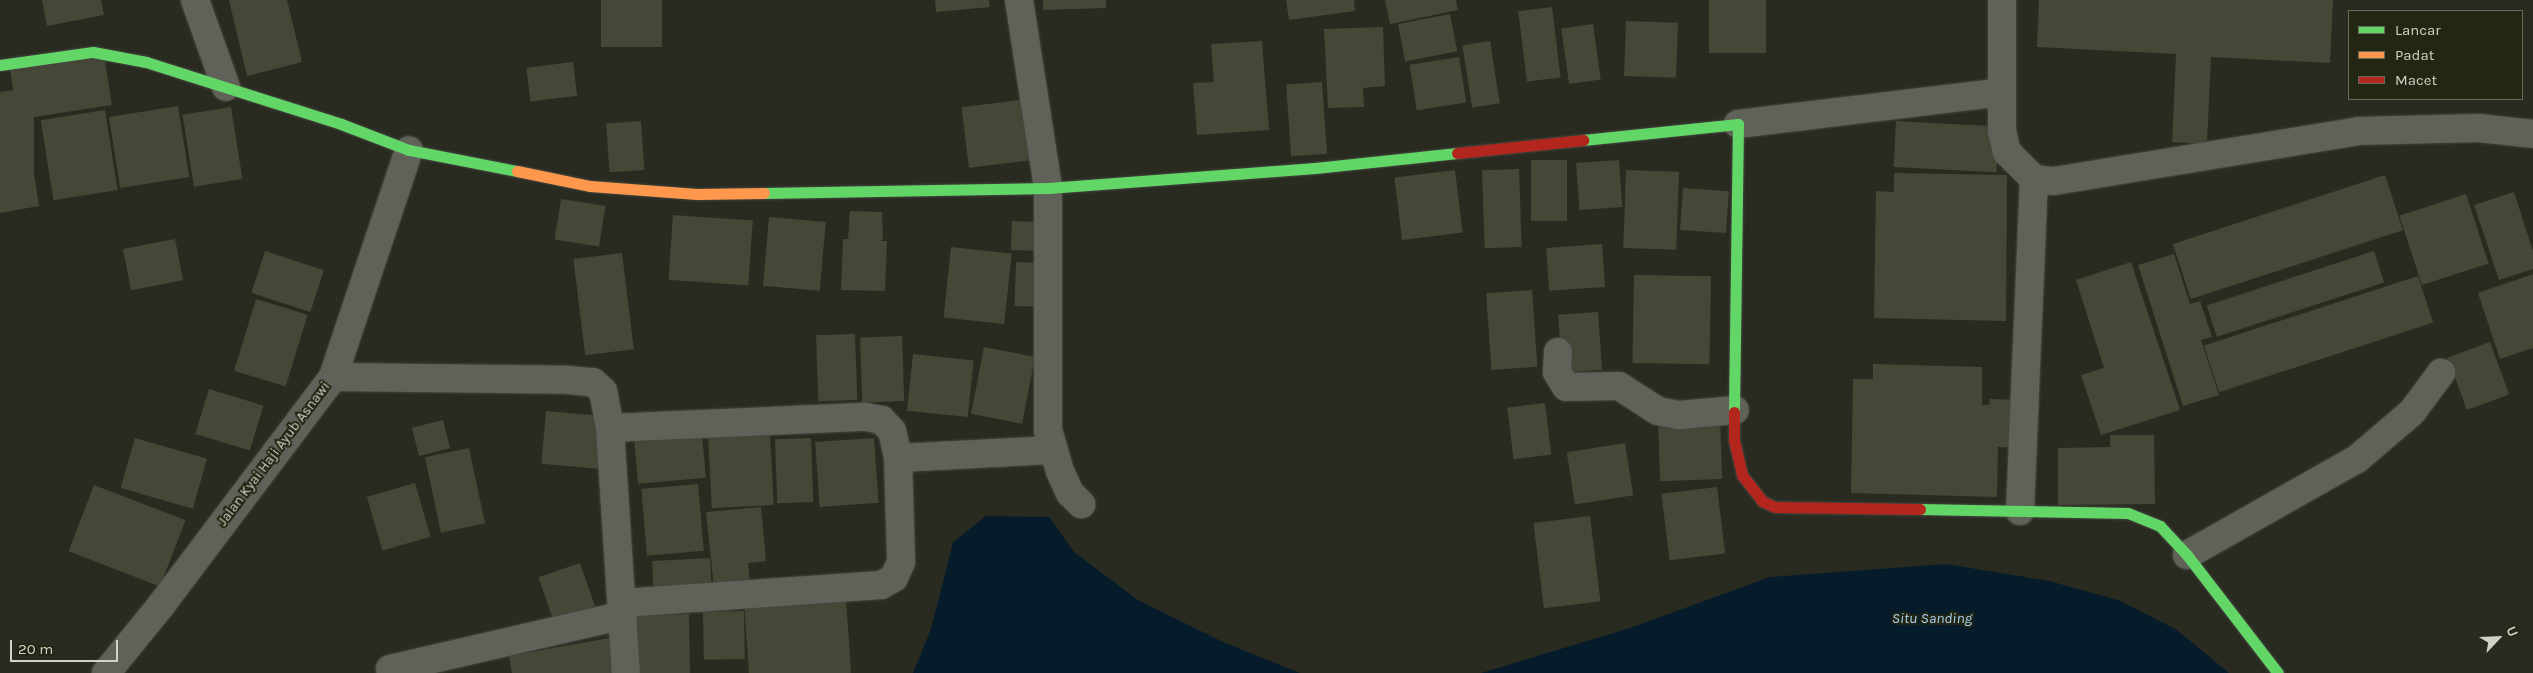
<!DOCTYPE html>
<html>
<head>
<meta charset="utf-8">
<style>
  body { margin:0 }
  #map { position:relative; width:2533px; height:673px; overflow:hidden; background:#292b21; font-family:Karla,sans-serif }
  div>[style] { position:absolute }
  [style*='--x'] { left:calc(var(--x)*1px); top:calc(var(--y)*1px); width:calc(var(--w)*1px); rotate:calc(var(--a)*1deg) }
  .water>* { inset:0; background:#061c2b }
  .building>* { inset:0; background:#454737; transform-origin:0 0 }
  .roads { filter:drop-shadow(0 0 1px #464840) drop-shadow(0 0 1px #464840) }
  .street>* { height:28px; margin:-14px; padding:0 14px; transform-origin:14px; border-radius:14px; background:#60625a }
  .fast>* { height:11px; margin:-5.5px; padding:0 5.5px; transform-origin:5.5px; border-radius:5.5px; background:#63d668 }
  .slow>* { height:11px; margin:-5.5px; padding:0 5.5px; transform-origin:5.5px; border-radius:5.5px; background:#ff974d }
  .jam>* { height:11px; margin:-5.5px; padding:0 5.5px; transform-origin:5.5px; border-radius:5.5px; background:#b3261e }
  span { translate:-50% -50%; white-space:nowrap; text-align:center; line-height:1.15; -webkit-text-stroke:4px #222612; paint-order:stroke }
  .street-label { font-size:14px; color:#d1d3c7 }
  .water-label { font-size:15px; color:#a6d1f3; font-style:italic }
  .legend { position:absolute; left:2348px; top:10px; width:175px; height:90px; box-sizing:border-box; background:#222612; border:1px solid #686b5a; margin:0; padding:6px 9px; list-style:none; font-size:15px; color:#d1d3c7 }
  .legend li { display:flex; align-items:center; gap:10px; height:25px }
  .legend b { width:25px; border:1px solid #686b5a }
  .north { position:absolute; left:2473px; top:613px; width:50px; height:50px; -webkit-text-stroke:4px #222612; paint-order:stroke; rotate:65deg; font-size:14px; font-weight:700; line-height:20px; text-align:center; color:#d1d3c7 }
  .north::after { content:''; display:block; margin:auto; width:18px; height:22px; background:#d1d3c7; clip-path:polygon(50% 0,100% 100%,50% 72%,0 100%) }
  .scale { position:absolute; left:10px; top:640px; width:108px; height:22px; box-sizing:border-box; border:2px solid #d1d3c7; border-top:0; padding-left:6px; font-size:15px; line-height:18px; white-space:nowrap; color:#d1d3c7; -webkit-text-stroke:4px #222612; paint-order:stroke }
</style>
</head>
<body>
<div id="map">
  <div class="water">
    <div style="clip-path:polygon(986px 516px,1049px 517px,1074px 552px,1138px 600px,1223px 642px,1300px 673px,913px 673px,931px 629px,953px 542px)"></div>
    <div style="clip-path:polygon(1946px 564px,2049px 581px,2118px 600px,2177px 630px,2229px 673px,1481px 673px,1630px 628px,1770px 577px)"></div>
  </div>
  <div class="building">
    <div style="clip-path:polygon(42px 0,101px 0,104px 15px,47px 26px)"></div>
    <div style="clip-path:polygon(229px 0,287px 0,302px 62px,247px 76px)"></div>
    <div style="left:601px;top:0;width:61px;height:47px"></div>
    <div style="clip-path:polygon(935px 0,989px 0,990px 7px,936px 12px)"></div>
    <div style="clip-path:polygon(1043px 0,1106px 0,1106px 8px,1043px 10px)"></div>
    <div style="clip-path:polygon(1286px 0,1354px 0,1355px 11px,1289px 20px)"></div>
    <div style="clip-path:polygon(1385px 0,1456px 0,1458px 10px,1390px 24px)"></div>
    <div style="left:1709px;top:0;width:57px;height:53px"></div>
    <div style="clip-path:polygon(2039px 0,2333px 0,2330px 63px,2211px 57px,2207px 144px,2172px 142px,2176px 54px,2037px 47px)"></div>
    <div style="left:1552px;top:7px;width:71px;height:34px;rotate:83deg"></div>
    <div style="left:1450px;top:14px;width:38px;height:53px;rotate:79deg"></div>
    <div style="left:1626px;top:21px;width:52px;height:55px;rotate:2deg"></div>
    <div style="left:1593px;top:24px;width:56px;height:32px;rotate:82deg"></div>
    <div style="clip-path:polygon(1383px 27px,1385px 86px,1363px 88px,1364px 107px,1328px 108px,1324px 29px)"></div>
    <div style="clip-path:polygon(1262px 41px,1269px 130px,1197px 135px,1193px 83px,1214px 82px,1211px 44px)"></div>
    <div style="left:1490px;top:41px;width:63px;height:28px;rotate:81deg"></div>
    <div style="clip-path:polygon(104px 55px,112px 105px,34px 117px,34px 174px,39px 206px,0 213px,0 92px,13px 90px,10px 69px)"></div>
    <div style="left:1459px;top:57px;width:46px;height:50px;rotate:81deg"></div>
    <div style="left:573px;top:62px;width:34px;height:47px;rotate:83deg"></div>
    <div style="left:1322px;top:82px;width:72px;height:36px;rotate:86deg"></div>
    <div style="left:1029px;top:99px;width:61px;height:68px;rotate:83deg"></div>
    <div style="left:178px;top:106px;width:72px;height:70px;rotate:81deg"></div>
    <div style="left:231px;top:107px;width:73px;height:49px;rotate:81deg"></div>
    <div style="left:105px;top:110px;width:81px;height:65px;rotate:81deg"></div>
    <div style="left:641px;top:121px;width:49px;height:35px;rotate:86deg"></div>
    <div style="left:1896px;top:121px;width:103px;height:46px;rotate:3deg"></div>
    <div style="left:1531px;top:160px;width:36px;height:61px"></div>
    <div style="left:1619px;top:160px;width:47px;height:43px;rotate:86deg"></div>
    <div style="left:1519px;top:169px;width:78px;height:37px;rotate:88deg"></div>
    <div style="left:1455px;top:170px;width:63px;height:61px;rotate:83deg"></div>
    <div style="left:1626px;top:170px;width:53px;height:78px;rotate:2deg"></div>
    <div style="clip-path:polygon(1894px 173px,2007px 175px,2006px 321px,1874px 318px,1876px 191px,1894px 192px)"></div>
    <div style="left:2385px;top:175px;width:58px;height:223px;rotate:72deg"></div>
    <div style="left:1683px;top:188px;width:46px;height:42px;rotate:4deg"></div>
    <div style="clip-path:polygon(2514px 192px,2533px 251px,2533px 269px,2499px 280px,2474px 205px)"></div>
    <div style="left:2466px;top:194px;width:73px;height:70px;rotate:72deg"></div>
    <div style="left:561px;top:199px;width:45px;height:41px;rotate:9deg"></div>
    <div style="clip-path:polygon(850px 211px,882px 212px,883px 240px,878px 241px,887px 241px,885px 291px,841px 290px,843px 239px,848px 239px)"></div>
    <div style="left:673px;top:215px;width:80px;height:65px;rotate:4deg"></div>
    <div style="left:769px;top:217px;width:57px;height:69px;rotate:5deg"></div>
    <div style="left:1012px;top:221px;width:25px;height:29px;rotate:2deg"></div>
    <div style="left:175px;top:239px;width:42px;height:53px;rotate:79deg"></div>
    <div style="left:1602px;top:244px;width:43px;height:56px;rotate:86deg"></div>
    <div style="left:951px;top:247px;width:61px;height:71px;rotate:6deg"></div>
    <div style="left:265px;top:251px;width:62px;height:44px;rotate:18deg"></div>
    <div style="left:2374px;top:251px;width:33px;height:176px;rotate:72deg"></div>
    <div style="left:622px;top:253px;width:97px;height:49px;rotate:83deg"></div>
    <div style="clip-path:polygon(2174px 254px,2190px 304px,2200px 301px,2212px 337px,2201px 340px,2219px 395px,2183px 406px,2138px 265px)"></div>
    <div style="left:1016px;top:262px;width:31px;height:44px;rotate:2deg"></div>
    <div style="clip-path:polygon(2131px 262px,2180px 410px,2101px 435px,2081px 375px,2104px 368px,2076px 280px)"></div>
    <div style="clip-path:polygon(2533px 274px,2533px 348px,2500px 359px,2478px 293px)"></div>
    <div style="left:1634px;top:275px;width:77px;height:88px;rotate:1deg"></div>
    <div style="left:2418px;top:276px;width:49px;height:225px;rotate:72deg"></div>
    <div style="left:1532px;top:290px;width:77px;height:46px;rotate:86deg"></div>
    <div style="left:256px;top:299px;width:54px;height:75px;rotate:17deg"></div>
    <div style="left:1598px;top:312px;width:58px;height:40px;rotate:86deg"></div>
    <div style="left:855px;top:334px;width:66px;height:39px;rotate:88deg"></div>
    <div style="left:902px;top:336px;width:65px;height:42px;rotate:88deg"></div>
    <div style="left:2490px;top:342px;width:56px;height:45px;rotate:70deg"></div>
    <div style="left:984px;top:347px;width:52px;height:68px;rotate:11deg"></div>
    <div style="left:913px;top:354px;width:61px;height:57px;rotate:6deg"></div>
    <div style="clip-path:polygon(1873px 364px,1982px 367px,1982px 405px,1989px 405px,1990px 399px,2021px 400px,2020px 448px,1998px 447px,1997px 497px,1851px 493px,1853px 379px,1873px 379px)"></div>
    <div style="left:209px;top:389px;width:57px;height:47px;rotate:17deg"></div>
    <div style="left:1545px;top:403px;width:52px;height:38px;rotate:83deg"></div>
    <div style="left:546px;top:411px;width:57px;height:53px;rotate:5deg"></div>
    <div style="left:1720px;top:417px;width:62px;height:62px;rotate:88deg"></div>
    <div style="left:443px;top:420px;width:29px;height:32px;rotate:76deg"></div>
    <div style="left:702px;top:434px;width:44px;height:68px;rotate:85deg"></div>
    <div style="left:770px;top:434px;width:71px;height:62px;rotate:87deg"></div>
    <div style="clip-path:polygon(2110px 435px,2154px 435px,2155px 504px,2058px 505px,2058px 448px,2110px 447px)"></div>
    <div style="left:135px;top:438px;width:75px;height:52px;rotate:16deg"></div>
    <div style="left:811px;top:438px;width:64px;height:36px;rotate:88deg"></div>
    <div style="left:874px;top:438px;width:65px;height:59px;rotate:86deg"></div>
    <div style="left:1625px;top:443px;width:53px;height:59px;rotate:81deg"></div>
    <div style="left:469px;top:448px;width:77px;height:45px;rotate:78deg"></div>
    <div style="left:415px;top:483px;width:56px;height:50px;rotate:74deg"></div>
    <div style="left:698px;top:484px;width:67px;height:57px;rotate:85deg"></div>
    <div style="left:94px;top:485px;width:98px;height:71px;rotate:21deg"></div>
    <div style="left:1717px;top:487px;width:67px;height:56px;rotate:83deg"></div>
    <div style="clip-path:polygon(761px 507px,766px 561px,748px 563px,750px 584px,714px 588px,706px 512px)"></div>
    <div style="left:1590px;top:516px;width:86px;height:57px;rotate:83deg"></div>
    <div style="left:710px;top:558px;width:33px;height:58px;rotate:87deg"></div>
    <div style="left:580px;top:563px;width:46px;height:44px;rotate:71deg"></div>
    <div style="left:846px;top:599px;width:74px;height:102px;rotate:86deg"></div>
    <div style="left:744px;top:611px;width:48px;height:41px;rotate:89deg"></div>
    <div style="left:689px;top:614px;width:59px;height:56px;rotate:89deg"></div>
    <div style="clip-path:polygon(609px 638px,616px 673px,512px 673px,509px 656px)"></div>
  </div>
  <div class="roads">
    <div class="street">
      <div style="--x:195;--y:0;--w:92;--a:70.4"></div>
      <div style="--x:1019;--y:0;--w:190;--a:81.2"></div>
      <div style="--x:1048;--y:188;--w:242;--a:90"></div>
      <div style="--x:1048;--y:430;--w:43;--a:73.7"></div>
      <div style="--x:1060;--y:471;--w:24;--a:66"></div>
      <div style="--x:1070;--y:493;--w:16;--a:45"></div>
      <div style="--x:2002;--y:0;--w:131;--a:90"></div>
      <div style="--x:2002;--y:131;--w:22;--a:77"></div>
      <div style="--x:2007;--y:152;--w:38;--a:45"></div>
      <div style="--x:2034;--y:179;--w:20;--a:6"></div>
      <div style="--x:2054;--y:181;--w:308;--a:-9.3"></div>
      <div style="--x:2358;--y:131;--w:120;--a:-1.4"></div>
      <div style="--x:2478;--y:128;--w:55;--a:6.2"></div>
      <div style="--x:1738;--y:124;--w:266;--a:-6.9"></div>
      <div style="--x:1558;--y:352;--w:20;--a:93"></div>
      <div style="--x:1557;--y:372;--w:17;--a:59"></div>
      <div style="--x:1566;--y:387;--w:53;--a:-1.1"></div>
      <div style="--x:1619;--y:386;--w:46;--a:32.7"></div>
      <div style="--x:1658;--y:411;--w:21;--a:11"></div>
      <div style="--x:1679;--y:415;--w:56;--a:-5.1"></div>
      <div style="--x:333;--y:377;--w:235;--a:0.7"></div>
      <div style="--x:568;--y:380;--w:25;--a:5"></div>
      <div style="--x:593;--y:382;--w:13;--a:42"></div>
      <div style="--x:603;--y:391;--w:38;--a:79"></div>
      <div style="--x:610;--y:428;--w:246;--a:86.3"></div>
      <div style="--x:610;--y:428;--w:256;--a:-2.5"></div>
      <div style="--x:866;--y:417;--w:16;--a:11"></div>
      <div style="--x:882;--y:420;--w:15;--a:48"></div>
      <div style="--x:892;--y:431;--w:28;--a:77"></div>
      <div style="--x:898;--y:458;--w:104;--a:88.3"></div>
      <div style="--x:901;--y:562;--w:17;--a:114"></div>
      <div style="--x:894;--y:578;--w:15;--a:152"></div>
      <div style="--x:881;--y:585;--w:259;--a:176"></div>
      <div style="--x:898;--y:458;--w:155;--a:-3"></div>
      <div style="--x:2020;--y:511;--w:332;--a:-87.6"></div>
      <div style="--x:2187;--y:555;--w:195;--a:-29.5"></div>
      <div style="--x:2357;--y:459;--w:72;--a:-40.5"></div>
      <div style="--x:2412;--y:412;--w:49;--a:-53.4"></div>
      <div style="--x:390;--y:669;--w:239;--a:-13"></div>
      <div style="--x:106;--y:673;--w:89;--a:-50.9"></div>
      <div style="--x:162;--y:604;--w:284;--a:-53"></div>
      <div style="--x:333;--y:377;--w:239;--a:-71.5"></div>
    </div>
    <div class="fast">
      <div style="--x:0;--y:65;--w:94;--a:-8"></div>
      <div style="--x:93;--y:52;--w:54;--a:10.7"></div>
      <div style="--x:146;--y:62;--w:205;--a:17.6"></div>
      <div style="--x:341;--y:124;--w:73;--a:20.9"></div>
      <div style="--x:409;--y:150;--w:110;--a:11"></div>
      <div style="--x:1583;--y:140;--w:156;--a:-5.9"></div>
      <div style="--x:1738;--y:124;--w:288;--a:90.8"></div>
      <div style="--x:764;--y:193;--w:284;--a:-1"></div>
      <div style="--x:1048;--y:188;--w:268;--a:-4.3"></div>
      <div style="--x:1315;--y:168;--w:143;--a:-6"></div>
      <div style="--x:1920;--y:509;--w:208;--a:1.1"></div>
      <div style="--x:2128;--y:513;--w:35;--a:22"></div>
      <div style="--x:2160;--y:526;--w:40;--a:47"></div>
      <div style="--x:2187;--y:555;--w:149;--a:52.4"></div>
    </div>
    <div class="slow">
      <div style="--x:517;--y:171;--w:75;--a:11.6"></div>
      <div style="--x:590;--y:186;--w:107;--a:4.3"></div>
      <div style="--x:697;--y:194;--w:67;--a:-0.9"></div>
    </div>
    <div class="jam">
      <div style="--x:1457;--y:153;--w:127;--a:-5.9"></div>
      <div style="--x:1734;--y:412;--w:28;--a:90"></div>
      <div style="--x:1734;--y:440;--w:36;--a:77"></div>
      <div style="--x:1742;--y:475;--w:33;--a:52"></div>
      <div style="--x:1762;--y:501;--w:14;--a:25"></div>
      <div style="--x:1775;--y:507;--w:145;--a:0.8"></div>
    </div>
  </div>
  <div class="street-label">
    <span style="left:274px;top:454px;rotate:-53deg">Jalan Kyai Haji Ayub Asnawi</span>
  </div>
  <div class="water-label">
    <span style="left:1932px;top:619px">Situ Sanding</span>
  </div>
  <ul class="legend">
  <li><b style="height:6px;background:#63d668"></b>Lancar</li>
  <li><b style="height:6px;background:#ff974d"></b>Padat</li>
  <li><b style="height:6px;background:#b3261e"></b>Macet</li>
  </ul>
  <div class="north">U</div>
  <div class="scale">20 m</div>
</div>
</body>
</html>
